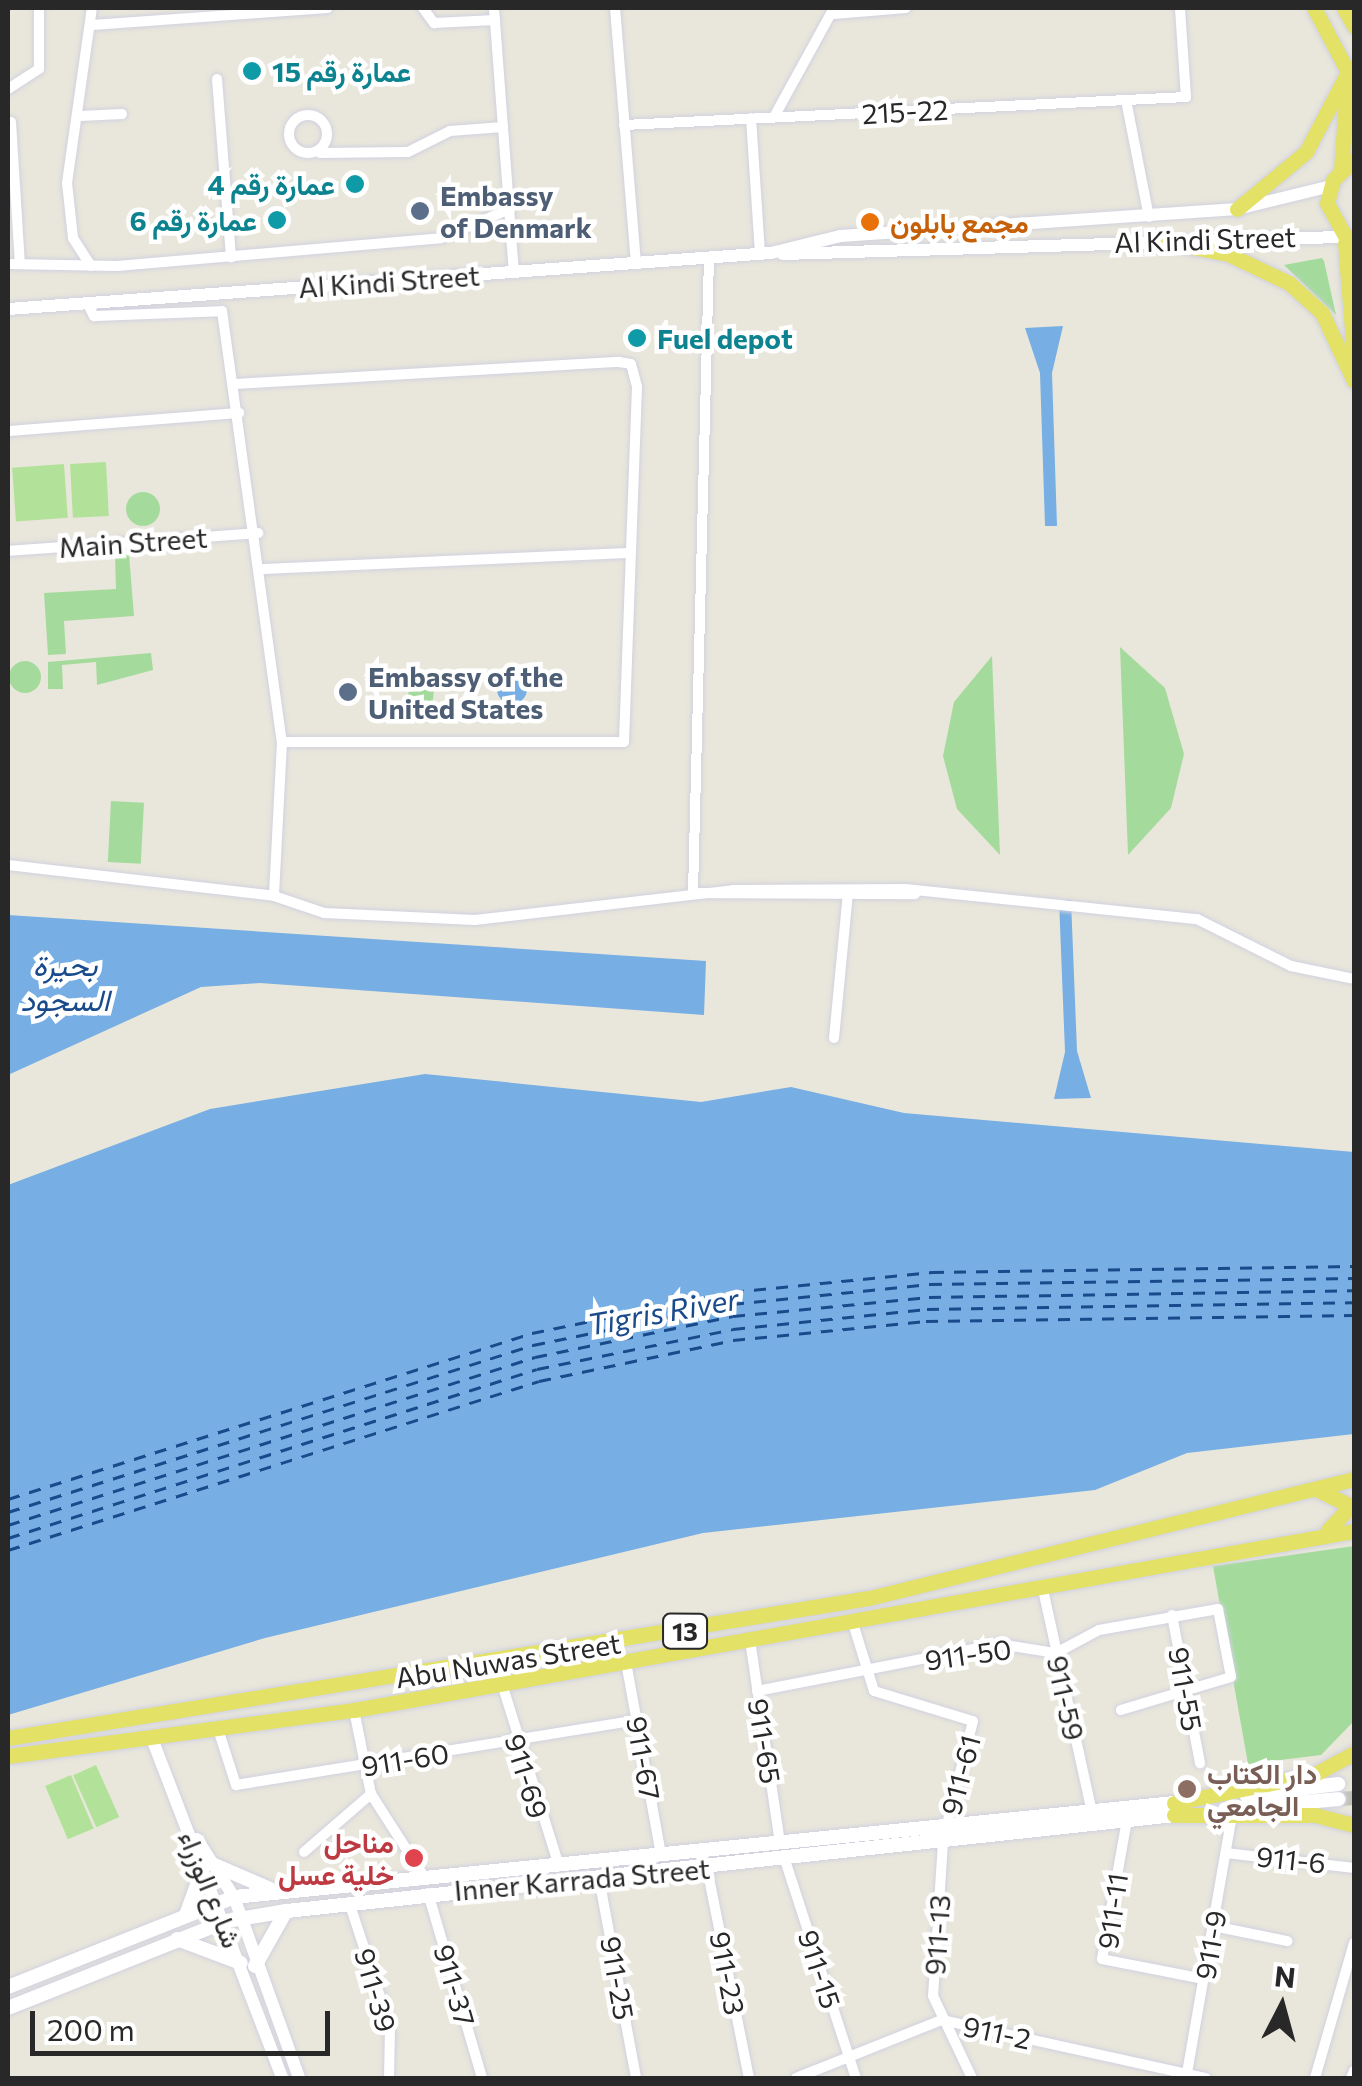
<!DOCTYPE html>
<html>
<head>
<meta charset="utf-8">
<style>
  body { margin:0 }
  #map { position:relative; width:1362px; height:2086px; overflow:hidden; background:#e9e7db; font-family:Commissioner,Vazirmatn,sans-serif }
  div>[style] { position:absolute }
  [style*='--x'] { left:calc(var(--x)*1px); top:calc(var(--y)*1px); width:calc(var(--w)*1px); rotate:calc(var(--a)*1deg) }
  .green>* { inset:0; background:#a4db9c; transform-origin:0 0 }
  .round { border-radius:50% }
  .pitch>* { inset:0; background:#b2e299; transform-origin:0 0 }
  .water>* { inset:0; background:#77aee3 }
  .ferry>* { height:2.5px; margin-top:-1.25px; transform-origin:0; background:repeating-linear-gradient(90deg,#194a8b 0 12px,transparent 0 22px) }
  .secondary-tunnel>* { height:14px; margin-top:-7px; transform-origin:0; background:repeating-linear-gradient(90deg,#c2c1b7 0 14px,transparent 0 21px) }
  .roads { filter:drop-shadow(0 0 2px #d1d1e0) drop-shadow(0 0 2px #d1d1e0) }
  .minor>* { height:10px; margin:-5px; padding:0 5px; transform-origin:5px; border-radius:5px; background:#fff }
  .minor>.ring { margin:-5px; padding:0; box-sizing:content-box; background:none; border:10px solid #fff; border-radius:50% }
  .tertiary>* { height:12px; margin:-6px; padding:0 6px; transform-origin:6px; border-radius:6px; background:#fff }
  .secondary>* { height:14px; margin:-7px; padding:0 7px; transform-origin:7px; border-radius:7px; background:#fff }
  .primary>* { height:15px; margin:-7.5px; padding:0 7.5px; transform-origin:7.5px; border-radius:7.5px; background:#e3e267 }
  .dots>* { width:28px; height:28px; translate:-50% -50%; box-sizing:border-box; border:5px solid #fff; border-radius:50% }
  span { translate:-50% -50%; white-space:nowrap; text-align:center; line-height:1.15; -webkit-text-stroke:9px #fff; paint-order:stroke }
  .shield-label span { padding:2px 8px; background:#fff; border:2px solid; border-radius:8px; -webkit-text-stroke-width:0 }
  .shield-label { font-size:25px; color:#282828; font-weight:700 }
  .culture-label { font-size:28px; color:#0d838f; font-weight:700 }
  .left { translate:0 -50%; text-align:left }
  .right { translate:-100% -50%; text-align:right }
  .street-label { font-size:28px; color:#282828 }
  .service-label { font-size:28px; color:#4e5e75; font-weight:700 }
  .food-label { font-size:28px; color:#c56008; font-weight:700 }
  .education-label { font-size:28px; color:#785e54; font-weight:700 }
  .health-label { font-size:28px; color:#be3a42; font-weight:700 }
  .water-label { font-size:30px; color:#194a8b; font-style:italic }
  .frame { position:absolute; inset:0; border:10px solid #282828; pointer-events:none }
  .north { position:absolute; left:1232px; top:1956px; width:100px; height:100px; -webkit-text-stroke:8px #fff; paint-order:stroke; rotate:6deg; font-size:28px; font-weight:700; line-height:40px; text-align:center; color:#282828 }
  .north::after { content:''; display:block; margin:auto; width:35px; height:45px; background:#282828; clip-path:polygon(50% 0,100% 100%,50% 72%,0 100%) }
  .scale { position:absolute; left:30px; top:2011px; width:300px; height:45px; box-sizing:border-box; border:5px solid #282828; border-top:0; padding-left:12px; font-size:30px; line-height:35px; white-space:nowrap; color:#282828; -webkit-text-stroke:8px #fff; paint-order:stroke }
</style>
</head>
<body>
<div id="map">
  <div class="green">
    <div style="clip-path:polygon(1322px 258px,1324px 261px,1336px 315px,1284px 265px)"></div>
    <div class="round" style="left:126px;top:492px;width:34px;height:34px"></div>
    <div style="clip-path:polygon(129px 554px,134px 616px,64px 621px,66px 654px,48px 655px,44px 593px,116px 589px,115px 555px)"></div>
    <div style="clip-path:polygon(1120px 647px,1165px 688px,1184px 754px,1171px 808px,1128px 855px)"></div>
    <div style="clip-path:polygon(151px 653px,153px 670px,97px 685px,96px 662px,62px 665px,63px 689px,48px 689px,48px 662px)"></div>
    <div style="clip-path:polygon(992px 656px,1000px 855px,957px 809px,943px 756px,954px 702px)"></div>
    <div class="round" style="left:9px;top:661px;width:32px;height:32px"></div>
    <div style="clip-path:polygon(409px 679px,434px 691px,430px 723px,407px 723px)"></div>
    <div style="left:111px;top:801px;width:33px;height:61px;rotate:3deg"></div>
    <div style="clip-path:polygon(1354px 1546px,1354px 1721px,1321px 1755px,1248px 1764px,1213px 1566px)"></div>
  </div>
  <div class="pitch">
    <div style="left:106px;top:462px;width:54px;height:36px;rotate:87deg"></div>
    <div style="left:64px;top:464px;width:54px;height:52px;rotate:86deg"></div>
    <div style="left:96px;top:1765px;width:57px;height:25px;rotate:66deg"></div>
    <div style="left:71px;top:1775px;width:58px;height:28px;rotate:67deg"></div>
  </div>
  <div class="water">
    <div style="clip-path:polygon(1063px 326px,1052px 373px,1057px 526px,1045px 526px,1040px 373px,1025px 328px)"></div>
    <div class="round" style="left:497px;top:674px;width:30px;height:30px"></div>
    <div style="clip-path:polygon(1059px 900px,1071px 900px,1077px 1051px,1091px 1098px,1054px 1099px,1065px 1052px)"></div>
    <div style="clip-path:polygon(8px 915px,706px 961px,704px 1015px,260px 983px,201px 987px,8px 1075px)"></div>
    <div style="clip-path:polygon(425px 1074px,701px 1102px,791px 1087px,904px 1113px,1354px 1152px,1354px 1434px,1187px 1453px,1095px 1490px,703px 1533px,265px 1638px,8px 1715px,8px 1185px,210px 1109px)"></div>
  </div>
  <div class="ferry">
    <div style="--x:8;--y:1499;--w:550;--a:-17.58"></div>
    <div style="--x:532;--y:1333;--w:204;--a:-11.6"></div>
    <div style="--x:732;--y:1292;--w:201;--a:-5.7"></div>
    <div style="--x:932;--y:1272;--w:422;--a:-0.8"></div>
    <div style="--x:8;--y:1512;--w:551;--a:-17.65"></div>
    <div style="--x:533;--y:1345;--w:203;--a:-11.6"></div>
    <div style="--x:732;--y:1304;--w:199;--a:-5.8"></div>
    <div style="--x:930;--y:1284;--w:424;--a:-0.8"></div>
    <div style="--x:8;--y:1525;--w:553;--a:-17.68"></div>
    <div style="--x:535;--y:1357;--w:202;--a:-11.7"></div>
    <div style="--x:733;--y:1316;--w:197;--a:-5.5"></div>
    <div style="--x:929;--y:1297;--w:425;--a:-0.9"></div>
    <div style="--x:8;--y:1538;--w:555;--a:-17.72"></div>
    <div style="--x:537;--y:1369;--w:200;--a:-11.5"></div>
    <div style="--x:733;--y:1329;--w:195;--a:-5.9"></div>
    <div style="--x:927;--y:1309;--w:427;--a:-0.9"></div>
    <div style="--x:8;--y:1550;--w:557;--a:-17.65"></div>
    <div style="--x:539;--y:1381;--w:198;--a:-11.9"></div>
    <div style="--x:733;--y:1340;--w:194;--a:-5.6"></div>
    <div style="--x:926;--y:1321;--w:428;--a:-0.8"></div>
  </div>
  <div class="secondary-tunnel">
    <div style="--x:1339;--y:1799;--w:15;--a:-4"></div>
  </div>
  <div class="roads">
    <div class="minor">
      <div style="--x:423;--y:8;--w:19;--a:54"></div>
      <div style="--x:434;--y:23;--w:61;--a:-2.8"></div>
      <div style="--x:494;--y:8;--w:265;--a:85.7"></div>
      <div style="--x:615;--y:8;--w:257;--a:85.3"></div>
      <div style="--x:834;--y:14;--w:72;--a:-4.8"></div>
      <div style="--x:92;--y:25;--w:236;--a:-4.1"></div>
      <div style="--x:217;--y:79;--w:179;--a:85.5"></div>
      <div style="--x:8;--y:89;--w:37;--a:-33"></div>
      <div style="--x:39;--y:69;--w:61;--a:-90"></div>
      <div style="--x:1126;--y:100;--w:119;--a:78.9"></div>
      <div class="ring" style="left:289px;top:115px;width:28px;height:28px"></div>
      <div style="--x:80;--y:116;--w:42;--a:-2.7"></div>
      <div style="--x:774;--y:117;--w:124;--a:-61.2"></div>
      <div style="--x:751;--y:118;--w:136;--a:86.2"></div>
      <div style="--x:11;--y:122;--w:142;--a:86.4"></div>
      <div style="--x:624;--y:125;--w:563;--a:-2.85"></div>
      <div style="--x:1186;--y:97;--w:89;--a:-93.9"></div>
      <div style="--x:320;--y:153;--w:88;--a:-0.7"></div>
      <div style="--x:408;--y:152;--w:47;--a:-26.6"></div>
      <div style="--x:450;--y:131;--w:53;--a:-4.3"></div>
      <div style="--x:8;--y:264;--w:109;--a:1.1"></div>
      <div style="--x:117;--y:266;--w:325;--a:-4.9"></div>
      <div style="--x:441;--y:238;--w:75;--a:-22.8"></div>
      <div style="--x:91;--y:266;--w:33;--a:-123"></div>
      <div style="--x:73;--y:238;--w:55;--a:-96.2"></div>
      <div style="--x:67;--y:183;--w:177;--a:-81.9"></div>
      <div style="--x:87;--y:303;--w:15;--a:62"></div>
      <div style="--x:94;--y:316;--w:128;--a:-2.2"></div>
      <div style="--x:222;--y:311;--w:435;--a:82.1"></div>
      <div style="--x:282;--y:742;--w:154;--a:93"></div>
      <div style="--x:235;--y:384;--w:385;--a:-3.3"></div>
      <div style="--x:619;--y:362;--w:12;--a:9"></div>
      <div style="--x:631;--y:364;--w:24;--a:75"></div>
      <div style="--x:637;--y:387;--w:355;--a:92.1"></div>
      <div style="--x:624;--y:742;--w:342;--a:180"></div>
      <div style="--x:8;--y:431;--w:232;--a:-4.5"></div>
      <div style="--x:8;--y:551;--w:251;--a:-4.1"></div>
      <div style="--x:263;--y:569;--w:365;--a:-2.5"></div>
      <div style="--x:8;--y:865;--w:268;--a:6.6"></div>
      <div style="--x:274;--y:896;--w:53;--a:18.8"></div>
      <div style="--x:324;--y:913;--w:151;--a:2.7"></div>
      <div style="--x:475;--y:920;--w:260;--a:-6.6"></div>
      <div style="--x:733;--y:890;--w:172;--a:-0.3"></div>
      <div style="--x:905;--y:889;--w:294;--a:5.9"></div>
      <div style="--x:1197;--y:919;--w:105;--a:26.6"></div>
      <div style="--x:1291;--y:966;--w:64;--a:11.7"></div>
      <div style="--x:693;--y:893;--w:635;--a:-88.56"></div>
      <div style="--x:693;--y:893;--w:222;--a:0.3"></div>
      <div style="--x:834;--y:1038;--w:146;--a:-84.5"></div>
      <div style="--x:1042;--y:1585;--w:233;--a:77.6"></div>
      <div style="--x:1172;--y:1615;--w:151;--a:79.3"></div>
      <div style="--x:852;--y:1620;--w:74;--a:72.8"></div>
      <div style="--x:874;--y:1691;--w:103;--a:16.9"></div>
      <div style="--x:973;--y:1721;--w:110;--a:104.2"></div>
      <div style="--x:750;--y:1640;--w:205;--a:81.6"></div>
      <div style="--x:626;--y:1662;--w:196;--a:79.7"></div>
      <div style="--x:502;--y:1684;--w:191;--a:72.6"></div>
      <div style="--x:757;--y:1691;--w:247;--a:-11"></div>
      <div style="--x:999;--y:1644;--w:58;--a:9"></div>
      <div style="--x:1056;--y:1653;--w:49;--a:-28.1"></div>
      <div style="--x:1099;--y:1630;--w:121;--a:-10"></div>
      <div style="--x:1218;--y:1609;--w:69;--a:79.2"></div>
      <div style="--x:1231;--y:1677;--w:115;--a:163.3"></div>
      <div style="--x:354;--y:1710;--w:86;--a:78.6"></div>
      <div style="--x:371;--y:1794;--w:100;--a:57.3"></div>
      <div style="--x:218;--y:1729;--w:59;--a:72.2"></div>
      <div style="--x:236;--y:1785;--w:406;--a:-9.2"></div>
      <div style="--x:1127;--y:1820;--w:141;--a:100.2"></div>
      <div style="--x:1102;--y:1959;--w:104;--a:11.1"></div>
      <div style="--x:943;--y:1842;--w:154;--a:93.7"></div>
      <div style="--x:933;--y:1996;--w:91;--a:64.6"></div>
      <div style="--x:304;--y:1852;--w:89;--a:-40.9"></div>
      <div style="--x:1226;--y:1853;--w:129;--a:6.7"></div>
      <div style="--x:785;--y:1860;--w:229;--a:72"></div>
      <div style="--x:707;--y:1868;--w:214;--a:78.7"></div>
      <div style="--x:599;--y:1878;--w:203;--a:79.5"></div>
      <div style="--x:428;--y:1893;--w:193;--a:73.7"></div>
      <div style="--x:349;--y:1902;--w:132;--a:71.8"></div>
      <div style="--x:390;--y:2027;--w:51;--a:91.1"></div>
      <div style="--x:1213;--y:1926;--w:76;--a:11.5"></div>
      <div style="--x:1187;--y:2073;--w:261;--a:-80.1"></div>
      <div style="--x:796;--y:2078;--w:157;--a:-21.7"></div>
      <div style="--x:942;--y:2020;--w:270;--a:12.4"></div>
      <div style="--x:1315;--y:2078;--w:141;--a:-73.9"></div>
      <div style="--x:1351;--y:2078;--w:8;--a:-67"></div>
    </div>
    <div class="tertiary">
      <div style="--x:783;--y:254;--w:557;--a:-1.75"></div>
      <div style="--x:8;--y:309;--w:765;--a:-4.2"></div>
      <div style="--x:771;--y:253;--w:71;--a:-13.8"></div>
      <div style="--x:840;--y:236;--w:398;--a:-3.9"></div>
      <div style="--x:1237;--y:209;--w:97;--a:-13.7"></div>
      <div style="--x:151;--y:1736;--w:366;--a:69"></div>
      <div style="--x:197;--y:1839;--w:69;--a:57.5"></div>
      <div style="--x:234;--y:1897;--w:192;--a:70.2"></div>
    </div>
    <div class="secondary">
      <div style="--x:1246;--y:1795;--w:93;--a:-6.8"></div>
      <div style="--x:1225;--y:1809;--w:114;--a:-5"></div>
      <div style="--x:212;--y:1864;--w:63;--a:23.3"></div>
      <div style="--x:186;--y:1915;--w:47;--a:-70"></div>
      <div style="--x:177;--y:1939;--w:68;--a:20.6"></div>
      <div style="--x:255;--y:1966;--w:63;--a:-60.6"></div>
      <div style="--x:8;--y:1987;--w:243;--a:-21.7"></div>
      <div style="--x:234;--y:1897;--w:955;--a:-5.71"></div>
      <div style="--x:8;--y:2008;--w:236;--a:-21.7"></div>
      <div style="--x:227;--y:1921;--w:61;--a:-9.5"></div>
      <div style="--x:287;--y:1911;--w:902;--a:-6.17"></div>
    </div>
    <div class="primary">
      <div style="--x:1314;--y:8;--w:72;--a:62"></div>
      <div style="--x:1348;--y:72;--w:98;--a:94.1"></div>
      <div style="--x:1344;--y:8;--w:21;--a:61"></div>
      <div style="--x:1237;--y:209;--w:89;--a:-39.6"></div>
      <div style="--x:1306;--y:152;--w:90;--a:-62.3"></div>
      <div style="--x:1151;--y:239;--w:78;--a:11"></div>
      <div style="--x:1228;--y:254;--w:68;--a:25.4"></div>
      <div style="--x:1289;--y:283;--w:45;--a:42.3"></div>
      <div style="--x:1322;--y:313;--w:75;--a:64.8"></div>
      <div style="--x:1345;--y:243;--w:112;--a:85.4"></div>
      <div style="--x:1351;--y:247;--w:50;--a:-118.6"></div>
      <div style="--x:1327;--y:203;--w:24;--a:-75"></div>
      <div style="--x:1333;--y:180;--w:29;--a:-44"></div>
      <div style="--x:1318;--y:1490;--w:37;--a:26"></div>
      <div style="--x:1351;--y:1506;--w:33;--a:134"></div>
      <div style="--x:8;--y:1738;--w:872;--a:-9.24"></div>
      <div style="--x:869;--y:1598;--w:499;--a:-13.8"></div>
      <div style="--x:8;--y:1756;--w:349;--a:-7.6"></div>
      <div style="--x:354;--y:1710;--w:1016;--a:-10.15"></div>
      <div style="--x:1174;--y:1803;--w:144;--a:-11.6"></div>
      <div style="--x:1315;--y:1774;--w:44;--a:-28.3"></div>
      <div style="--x:1174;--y:1815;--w:141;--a:0"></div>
      <div style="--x:1315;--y:1815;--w:40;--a:14.4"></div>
    </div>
  </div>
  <div class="dots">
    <div style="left:252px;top:71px;background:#0f9aa8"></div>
    <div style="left:355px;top:184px;background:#0f9aa8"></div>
    <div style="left:420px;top:211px;background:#5c6f8a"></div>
    <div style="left:277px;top:220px;background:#0f9aa8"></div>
    <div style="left:870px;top:222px;background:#e8710a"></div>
    <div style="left:637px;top:338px;background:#0f9aa8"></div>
    <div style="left:348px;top:692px;background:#5c6f8a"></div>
    <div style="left:1187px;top:1789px;background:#8d6e63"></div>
    <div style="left:414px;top:1858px;background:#e0444e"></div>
  </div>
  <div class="shield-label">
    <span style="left:685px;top:1631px">13</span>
  </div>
  <div class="culture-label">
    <span class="left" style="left:272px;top:71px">عمارة رقم 15</span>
    <span class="right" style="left:335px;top:184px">عمارة رقم 4</span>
    <span class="right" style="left:257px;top:220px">عمارة رقم 6</span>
    <span class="left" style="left:657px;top:338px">Fuel depot</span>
  </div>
  <div class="street-label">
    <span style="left:905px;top:111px;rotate:-3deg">215-22</span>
    <span style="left:1205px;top:239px;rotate:-2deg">Al Kindi Street</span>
    <span style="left:389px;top:281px;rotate:-4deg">Al Kindi Street</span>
    <span style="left:133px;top:542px;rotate:-4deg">Main Street</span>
    <span style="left:968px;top:1654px;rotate:-8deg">911-50</span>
    <span style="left:508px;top:1660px;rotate:-9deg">Abu Nuwas Street</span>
    <span style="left:1186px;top:1689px;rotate:80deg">911-55</span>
    <span style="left:1066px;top:1698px;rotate:78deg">911-59</span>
    <span style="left:765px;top:1741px;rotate:81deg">911-65</span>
    <span style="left:644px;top:1758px;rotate:80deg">911-67</span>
    <span style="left:405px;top:1759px;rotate:-9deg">911-60</span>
    <span style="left:960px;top:1775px;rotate:-75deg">911-61</span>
    <span style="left:527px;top:1776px;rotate:73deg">911-69</span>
    <span style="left:1291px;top:1859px;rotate:6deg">911-6</span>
    <span style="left:582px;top:1879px;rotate:-5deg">Inner Karrada Street</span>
    <span style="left:211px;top:1889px;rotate:68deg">شارع الوزراء</span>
    <span style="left:1112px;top:1911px;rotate:-82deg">911-11</span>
    <span style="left:937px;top:1935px;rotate:-86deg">911-13</span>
    <span style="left:1210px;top:1945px;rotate:-80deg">911-9</span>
    <span style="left:820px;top:1969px;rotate:72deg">911-15</span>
    <span style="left:728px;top:1973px;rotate:79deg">911-23</span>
    <span style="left:618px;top:1978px;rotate:80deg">911-25</span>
    <span style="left:455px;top:1985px;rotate:74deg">911-37</span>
    <span style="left:376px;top:1990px;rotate:74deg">911-39</span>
    <span style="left:997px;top:2032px;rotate:12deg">911-2</span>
  </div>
  <div class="service-label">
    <span class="left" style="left:440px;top:211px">Embassy<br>of Denmark</span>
    <span class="left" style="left:368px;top:692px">Embassy of the<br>United States</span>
  </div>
  <div class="food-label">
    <span class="left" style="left:890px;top:222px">مجمع بابلون</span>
  </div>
  <div class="education-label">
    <span class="left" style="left:1207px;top:1789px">دار الكتاب<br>الجامعي</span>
  </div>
  <div class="health-label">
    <span class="right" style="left:394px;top:1858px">مناحل<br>خلية عسل</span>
  </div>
  <div class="water-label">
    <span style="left:65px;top:981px">بحيرة<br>السجود</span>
    <span style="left:663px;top:1311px;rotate:-10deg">Tigris River</span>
  </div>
  <div class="frame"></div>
  <div class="north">N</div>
  <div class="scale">200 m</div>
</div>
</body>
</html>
